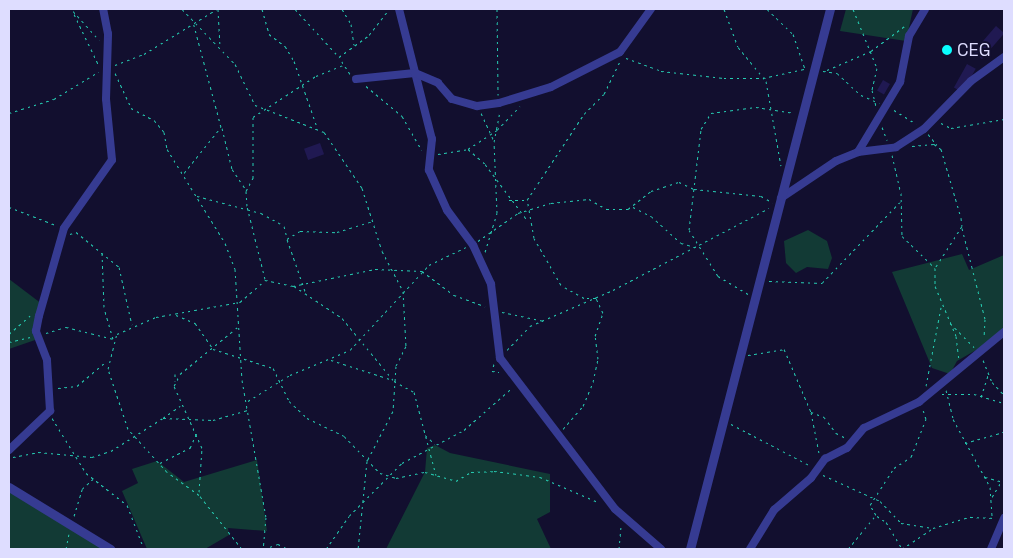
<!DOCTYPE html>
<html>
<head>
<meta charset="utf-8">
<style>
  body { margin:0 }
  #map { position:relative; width:1013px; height:558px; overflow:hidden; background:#120f2f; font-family:"Space Grotesk",sans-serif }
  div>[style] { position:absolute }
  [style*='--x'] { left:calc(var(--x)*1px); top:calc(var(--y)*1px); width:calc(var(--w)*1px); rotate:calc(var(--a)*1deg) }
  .green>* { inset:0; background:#123a35 }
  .building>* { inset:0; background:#201952; transform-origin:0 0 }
  .path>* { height:1px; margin-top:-0.5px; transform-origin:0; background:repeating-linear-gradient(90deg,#25ccb2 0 2.5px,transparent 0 6.5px) }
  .minor>* { height:8px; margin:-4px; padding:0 4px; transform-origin:4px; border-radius:4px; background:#363b92 }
  .tertiary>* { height:9px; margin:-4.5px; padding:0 4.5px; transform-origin:4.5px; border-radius:4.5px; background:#363b92 }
  .dots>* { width:14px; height:14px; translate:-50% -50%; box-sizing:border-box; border:2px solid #120f2f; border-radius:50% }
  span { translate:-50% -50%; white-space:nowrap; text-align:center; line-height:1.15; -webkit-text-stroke:4px #120f2f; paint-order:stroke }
  .poi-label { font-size:18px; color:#deddff }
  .left { translate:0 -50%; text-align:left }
  .frame { position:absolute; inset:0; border:10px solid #deddff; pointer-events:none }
</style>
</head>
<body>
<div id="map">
  <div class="green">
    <div style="clip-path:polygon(846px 9px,913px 9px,906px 41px,840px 31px)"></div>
    <div style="clip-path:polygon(808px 230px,827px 241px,832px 258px,828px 269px,807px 267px,796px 273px,786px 263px,784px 241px)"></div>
    <div style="clip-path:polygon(962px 254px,969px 270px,1004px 255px,1004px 334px,957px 361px,950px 374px,932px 368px,892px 272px)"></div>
    <div style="clip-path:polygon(9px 279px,42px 304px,38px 339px,9px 349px)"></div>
    <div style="clip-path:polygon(435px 445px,450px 453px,550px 474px,550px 512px,537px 519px,551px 549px,386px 549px,425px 472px,427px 448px)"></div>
    <div style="clip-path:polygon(257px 460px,267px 531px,228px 528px,229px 535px,205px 549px,147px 549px,122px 491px,138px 483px,132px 469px,157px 461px,184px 482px)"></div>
    <div style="clip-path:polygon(9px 489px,105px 549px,9px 549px)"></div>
  </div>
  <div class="building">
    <div style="left:996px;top:26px;width:11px;height:34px;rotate:41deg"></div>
    <div style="left:967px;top:64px;width:10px;height:27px;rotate:29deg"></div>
    <div style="left:883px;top:80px;width:8px;height:12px;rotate:30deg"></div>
    <div style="left:320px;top:143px;width:12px;height:17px;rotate:70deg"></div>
  </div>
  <div class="path">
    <div style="--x:182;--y:9;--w:76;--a:46.1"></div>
    <div style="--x:235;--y:64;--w:46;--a:64"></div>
    <div style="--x:255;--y:105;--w:74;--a:21.4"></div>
    <div style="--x:324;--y:132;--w:68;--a:55.8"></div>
    <div style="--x:362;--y:188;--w:66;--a:72.4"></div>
    <div style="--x:382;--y:251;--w:45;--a:62.3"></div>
    <div style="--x:403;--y:291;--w:55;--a:86.9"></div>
    <div style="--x:406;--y:346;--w:22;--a:117"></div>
    <div style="--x:396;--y:366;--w:45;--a:93.8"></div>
    <div style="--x:393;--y:411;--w:56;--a:117.5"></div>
    <div style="--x:367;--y:461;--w:88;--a:95.8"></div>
    <div style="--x:218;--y:9;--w:37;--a:87"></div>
    <div style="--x:262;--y:9;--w:26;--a:74"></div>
    <div style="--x:269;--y:34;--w:20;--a:37"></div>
    <div style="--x:285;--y:46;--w:17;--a:59"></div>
    <div style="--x:294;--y:61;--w:70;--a:70.8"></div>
    <div style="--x:295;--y:9;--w:64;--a:47.5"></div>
    <div style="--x:342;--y:9;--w:17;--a:59"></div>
    <div style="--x:351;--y:24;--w:21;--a:82"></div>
    <div style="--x:497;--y:9;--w:86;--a:89.3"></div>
    <div style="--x:724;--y:9;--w:40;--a:69.8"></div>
    <div style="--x:738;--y:47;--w:44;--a:50.5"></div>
    <div style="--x:766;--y:81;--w:86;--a:80"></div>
    <div style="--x:767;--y:9;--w:36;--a:44"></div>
    <div style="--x:793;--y:34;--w:36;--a:71"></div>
    <div style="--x:853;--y:9;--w:64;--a:67.9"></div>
    <div style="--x:877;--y:68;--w:23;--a:103"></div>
    <div style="--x:872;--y:90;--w:16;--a:76"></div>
    <div style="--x:73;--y:11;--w:39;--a:48"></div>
    <div style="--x:74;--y:14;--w:58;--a:64.3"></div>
    <div style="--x:626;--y:58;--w:37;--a:20"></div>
    <div style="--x:661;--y:71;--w:63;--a:6.3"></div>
    <div style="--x:724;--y:78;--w:39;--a:0"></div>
    <div style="--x:763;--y:78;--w:42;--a:-12.4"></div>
    <div style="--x:115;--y:65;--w:31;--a:-21"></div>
    <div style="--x:144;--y:54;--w:86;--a:-31.7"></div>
    <div style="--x:827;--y:70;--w:48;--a:-23.4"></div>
    <div style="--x:871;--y:51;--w:44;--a:-36.6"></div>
    <div style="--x:823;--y:71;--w:14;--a:8"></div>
    <div style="--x:837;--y:73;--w:33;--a:43"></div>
    <div style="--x:861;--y:95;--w:20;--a:24"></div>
    <div style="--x:115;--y:73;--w:38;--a:65"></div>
    <div style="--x:131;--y:108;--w:26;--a:28"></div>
    <div style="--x:154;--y:120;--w:16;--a:50"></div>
    <div style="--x:164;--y:132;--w:17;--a:80"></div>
    <div style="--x:167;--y:149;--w:110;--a:58.3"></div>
    <div style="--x:225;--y:243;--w:28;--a:69"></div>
    <div style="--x:235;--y:269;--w:111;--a:86.4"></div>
    <div style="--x:242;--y:380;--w:139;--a:80.1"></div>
    <div style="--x:266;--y:517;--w:32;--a:95"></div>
    <div style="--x:350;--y:74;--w:20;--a:-123"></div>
    <div style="--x:339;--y:57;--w:37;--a:-36"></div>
    <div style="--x:369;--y:35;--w:33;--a:-52"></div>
    <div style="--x:366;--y:86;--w:47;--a:39.8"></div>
    <div style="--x:402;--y:116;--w:39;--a:60"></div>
    <div style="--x:894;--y:110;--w:26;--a:32"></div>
    <div style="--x:9;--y:113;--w:47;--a:-17.3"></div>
    <div style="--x:54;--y:99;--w:52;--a:-31.5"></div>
    <div style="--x:481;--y:113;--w:31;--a:65"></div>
    <div style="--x:941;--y:123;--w:11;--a:27"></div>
    <div style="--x:951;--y:128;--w:54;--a:-9.6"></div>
    <div style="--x:882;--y:127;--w:14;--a:69"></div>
    <div style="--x:222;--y:128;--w:42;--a:76.3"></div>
    <div style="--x:232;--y:169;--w:25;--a:56"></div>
    <div style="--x:928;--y:134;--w:14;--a:51"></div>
    <div style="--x:912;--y:146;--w:22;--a:-5"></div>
    <div style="--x:934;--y:144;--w:9;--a:36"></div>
    <div style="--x:941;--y:149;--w:72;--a:73.8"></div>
    <div style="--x:961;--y:218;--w:8;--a:83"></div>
    <div style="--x:962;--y:226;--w:50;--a:122.7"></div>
    <div style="--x:935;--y:268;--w:18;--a:90"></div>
    <div style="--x:935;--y:286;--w:54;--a:67.2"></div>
    <div style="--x:956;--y:336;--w:23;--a:83"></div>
    <div style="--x:468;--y:149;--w:35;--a:-33"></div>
    <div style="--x:497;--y:130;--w:33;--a:-46"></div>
    <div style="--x:438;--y:154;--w:30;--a:-9"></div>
    <div style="--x:468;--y:149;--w:23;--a:41"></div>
    <div style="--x:485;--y:164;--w:70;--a:53.1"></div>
    <div style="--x:892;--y:155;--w:39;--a:77"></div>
    <div style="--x:901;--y:193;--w:43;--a:88.7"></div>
    <div style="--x:902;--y:236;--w:46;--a:44.1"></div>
    <div style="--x:184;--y:173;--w:59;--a:-51.2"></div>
    <div style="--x:221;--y:127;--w:109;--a:-104.9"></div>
    <div style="--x:197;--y:196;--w:66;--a:14.9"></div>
    <div style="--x:261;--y:213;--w:26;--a:29"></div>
    <div style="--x:284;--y:226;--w:12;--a:76"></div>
    <div style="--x:509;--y:200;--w:18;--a:0"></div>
    <div style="--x:9;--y:207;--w:50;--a:21"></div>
    <div style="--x:633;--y:207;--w:20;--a:27"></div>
    <div style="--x:651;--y:216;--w:40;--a:42"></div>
    <div style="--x:681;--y:243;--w:15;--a:16"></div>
    <div style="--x:962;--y:228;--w:94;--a:75.8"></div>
    <div style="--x:985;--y:319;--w:19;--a:93"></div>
    <div style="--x:70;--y:234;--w:6;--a:-18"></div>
    <div style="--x:76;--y:232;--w:55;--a:39.1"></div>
    <div style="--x:119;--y:267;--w:59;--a:77.4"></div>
    <div style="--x:478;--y:241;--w:49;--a:-35"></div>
    <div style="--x:518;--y:213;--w:34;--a:-17"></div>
    <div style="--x:551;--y:203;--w:38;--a:-6"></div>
    <div style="--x:589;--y:199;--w:20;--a:30"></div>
    <div style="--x:606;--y:209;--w:22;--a:0"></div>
    <div style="--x:628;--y:209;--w:29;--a:-38"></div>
    <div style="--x:651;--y:191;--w:29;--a:-18"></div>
    <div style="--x:679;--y:182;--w:17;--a:25"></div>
    <div style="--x:694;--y:189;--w:67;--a:6"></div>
    <div style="--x:761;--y:196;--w:13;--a:29"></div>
    <div style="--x:485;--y:252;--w:41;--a:-72.9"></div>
    <div style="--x:497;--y:213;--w:71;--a:-92.4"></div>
    <div style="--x:494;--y:142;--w:31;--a:-79"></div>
    <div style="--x:265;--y:279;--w:75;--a:-103.9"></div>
    <div style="--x:247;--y:206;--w:15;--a:-94"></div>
    <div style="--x:246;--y:191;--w:15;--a:-62"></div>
    <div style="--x:253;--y:178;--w:61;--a:-90"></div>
    <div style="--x:253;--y:117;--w:75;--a:-33.1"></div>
    <div style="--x:316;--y:76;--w:29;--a:-22"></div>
    <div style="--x:769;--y:281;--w:53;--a:2.2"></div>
    <div style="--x:822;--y:283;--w:112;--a:-46.1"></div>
    <div style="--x:294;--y:286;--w:58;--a:33.7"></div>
    <div style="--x:342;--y:318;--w:82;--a:50.5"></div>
    <div style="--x:394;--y:381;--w:23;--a:29"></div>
    <div style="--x:414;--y:392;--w:86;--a:75.2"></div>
    <div style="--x:305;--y:291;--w:55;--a:-109.1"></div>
    <div style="--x:287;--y:239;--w:15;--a:-32"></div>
    <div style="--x:300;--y:231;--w:37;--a:2"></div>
    <div style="--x:337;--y:232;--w:38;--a:-17"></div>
    <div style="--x:748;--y:294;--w:35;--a:-149"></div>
    <div style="--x:718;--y:276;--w:54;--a:-122.2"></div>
    <div style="--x:689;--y:230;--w:102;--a:-83.2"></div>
    <div style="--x:701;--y:129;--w:19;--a:-58"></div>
    <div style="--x:711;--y:113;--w:45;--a:-7.6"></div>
    <div style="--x:756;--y:107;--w:39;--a:9"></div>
    <div style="--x:502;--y:312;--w:43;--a:12.1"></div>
    <div style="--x:176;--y:315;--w:21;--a:23"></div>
    <div style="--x:195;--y:323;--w:32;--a:55"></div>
    <div style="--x:213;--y:349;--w:63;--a:17.6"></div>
    <div style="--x:273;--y:368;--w:37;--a:64"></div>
    <div style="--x:289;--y:401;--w:25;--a:43"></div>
    <div style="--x:307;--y:418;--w:41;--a:25.9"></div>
    <div style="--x:344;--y:436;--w:52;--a:45.8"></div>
    <div style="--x:380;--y:473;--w:17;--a:17"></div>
    <div style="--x:396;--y:478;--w:30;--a:-12"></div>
    <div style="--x:425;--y:472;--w:32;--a:16"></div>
    <div style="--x:456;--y:481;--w:17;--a:-31"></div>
    <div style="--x:471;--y:472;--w:23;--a:-2"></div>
    <div style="--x:494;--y:471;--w:46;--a:7.4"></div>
    <div style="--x:540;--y:477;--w:65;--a:23.4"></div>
    <div style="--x:950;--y:323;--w:34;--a:45"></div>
    <div style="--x:46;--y:333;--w:21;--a:-17"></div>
    <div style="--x:66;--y:327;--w:49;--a:14.3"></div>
    <div style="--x:113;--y:339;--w:33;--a:-106"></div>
    <div style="--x:104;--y:307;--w:54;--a:-92.1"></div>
    <div style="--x:9;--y:334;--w:28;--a:-41"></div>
    <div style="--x:9;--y:342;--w:22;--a:-13"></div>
    <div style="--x:507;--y:350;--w:33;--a:-46"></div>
    <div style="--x:530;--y:326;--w:90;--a:-23.4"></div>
    <div style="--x:613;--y:290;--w:176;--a:-27.7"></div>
    <div style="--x:748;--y:355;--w:36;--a:-9"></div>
    <div style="--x:784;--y:349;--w:69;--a:66.8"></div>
    <div style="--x:811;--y:412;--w:42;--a:79"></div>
    <div style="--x:331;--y:360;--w:65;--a:17.9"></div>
    <div style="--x:983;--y:360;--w:24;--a:68"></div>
    <div style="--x:992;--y:382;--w:18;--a:47"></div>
    <div style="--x:494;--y:364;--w:7;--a:106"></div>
    <div style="--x:492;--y:371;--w:7;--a:8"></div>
    <div style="--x:175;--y:374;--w:7;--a:90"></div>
    <div style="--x:926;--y:386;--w:80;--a:-79.2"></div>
    <div style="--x:58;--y:388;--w:19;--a:-6"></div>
    <div style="--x:77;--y:386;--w:39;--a:-40"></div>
    <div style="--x:946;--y:390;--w:30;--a:76"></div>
    <div style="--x:953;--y:419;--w:77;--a:61.4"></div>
    <div style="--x:990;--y:487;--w:29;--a:86"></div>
    <div style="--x:942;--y:394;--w:32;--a:0"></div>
    <div style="--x:974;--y:394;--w:31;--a:17"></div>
    <div style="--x:981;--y:397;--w:23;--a:-72"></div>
    <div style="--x:248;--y:401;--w:49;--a:-31.8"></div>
    <div style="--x:290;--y:375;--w:65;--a:-22.6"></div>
    <div style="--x:350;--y:350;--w:116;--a:-47.1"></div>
    <div style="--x:429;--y:265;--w:41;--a:-25.9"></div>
    <div style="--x:811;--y:412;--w:14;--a:21"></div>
    <div style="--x:824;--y:417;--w:20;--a:53"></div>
    <div style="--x:836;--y:433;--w:11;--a:27"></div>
    <div style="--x:52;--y:418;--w:65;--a:58.3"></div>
    <div style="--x:86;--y:473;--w:52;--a:38"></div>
    <div style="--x:127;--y:505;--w:47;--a:68.9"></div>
    <div style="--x:163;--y:418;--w:21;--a:-35"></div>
    <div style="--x:731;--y:424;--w:90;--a:27.7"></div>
    <div style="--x:563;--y:429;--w:30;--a:-49"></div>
    <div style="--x:583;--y:406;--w:26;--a:-67"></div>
    <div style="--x:593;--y:382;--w:24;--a:-78"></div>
    <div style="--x:598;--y:359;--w:23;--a:-97"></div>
    <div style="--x:595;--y:336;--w:24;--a:-71"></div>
    <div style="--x:603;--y:313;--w:17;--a:-115"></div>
    <div style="--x:596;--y:298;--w:12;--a:180"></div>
    <div style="--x:584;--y:298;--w:26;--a:-151"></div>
    <div style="--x:561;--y:285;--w:54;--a:-119.9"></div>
    <div style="--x:534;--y:238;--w:39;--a:-100"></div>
    <div style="--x:527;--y:200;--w:103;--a:-56.5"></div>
    <div style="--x:584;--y:114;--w:28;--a:-45"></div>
    <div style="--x:604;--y:94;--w:37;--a:-64"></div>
    <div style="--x:425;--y:435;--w:13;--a:42"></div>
    <div style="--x:965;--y:443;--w:41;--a:-15.8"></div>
    <div style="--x:13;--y:457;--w:25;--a:-11"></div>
    <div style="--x:38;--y:452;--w:54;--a:5.3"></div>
    <div style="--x:92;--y:457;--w:20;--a:-18"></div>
    <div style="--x:111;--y:451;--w:62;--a:-32.4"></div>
    <div style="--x:163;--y:418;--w:50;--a:2.3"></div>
    <div style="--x:213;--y:420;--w:37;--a:-16"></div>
    <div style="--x:160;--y:463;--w:34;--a:-27"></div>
    <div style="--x:190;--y:448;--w:17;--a:-66"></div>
    <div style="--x:823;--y:475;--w:63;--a:24.5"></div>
    <div style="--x:880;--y:501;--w:30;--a:46"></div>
    <div style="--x:901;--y:523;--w:32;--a:9"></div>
    <div style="--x:985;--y:477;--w:20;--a:15"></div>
    <div style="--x:199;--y:492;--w:44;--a:-86.1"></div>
    <div style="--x:202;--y:448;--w:68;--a:-114.3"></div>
    <div style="--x:174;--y:386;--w:13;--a:-63"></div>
    <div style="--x:180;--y:374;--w:77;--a:-39.2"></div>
    <div style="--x:992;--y:497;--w:17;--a:-59"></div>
    <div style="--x:74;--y:516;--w:28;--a:-73"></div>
    <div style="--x:82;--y:489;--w:15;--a:-42"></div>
    <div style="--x:877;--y:516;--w:11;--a:34"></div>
    <div style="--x:886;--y:522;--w:31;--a:59"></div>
    <div style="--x:66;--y:549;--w:15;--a:-79"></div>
    <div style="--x:242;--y:549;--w:69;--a:-128.5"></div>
    <div style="--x:199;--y:495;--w:39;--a:-144"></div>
    <div style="--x:167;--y:472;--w:58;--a:-132.2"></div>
    <div style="--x:128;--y:429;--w:63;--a:-108.4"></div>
    <div style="--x:108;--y:369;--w:36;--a:-76"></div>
    <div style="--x:117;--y:334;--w:43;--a:-23.6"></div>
    <div style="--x:156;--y:317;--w:85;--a:-10.1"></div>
    <div style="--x:240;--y:302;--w:33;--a:-41"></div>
    <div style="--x:265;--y:280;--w:29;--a:12"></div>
    <div style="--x:293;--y:286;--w:84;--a:-11.7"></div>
    <div style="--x:375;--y:269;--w:47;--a:2.4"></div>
    <div style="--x:422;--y:271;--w:40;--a:37"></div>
    <div style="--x:454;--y:295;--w:33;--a:20"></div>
    <div style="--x:264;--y:549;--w:15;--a:-20"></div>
    <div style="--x:278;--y:544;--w:11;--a:27"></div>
    <div style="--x:326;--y:549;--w:40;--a:-55.1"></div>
    <div style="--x:349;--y:516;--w:75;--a:-45"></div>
    <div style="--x:402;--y:463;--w:70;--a:-28"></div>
    <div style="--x:464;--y:430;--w:65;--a:-41.3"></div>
    <div style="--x:619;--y:549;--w:23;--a:-85"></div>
    <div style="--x:761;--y:549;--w:24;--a:0"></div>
    <div style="--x:848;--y:549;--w:44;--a:-50.5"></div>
    <div style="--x:876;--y:515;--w:12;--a:-121"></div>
    <div style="--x:870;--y:505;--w:44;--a:-57"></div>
    <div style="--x:894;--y:468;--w:20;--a:-33"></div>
    <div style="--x:911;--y:457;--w:41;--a:-68.5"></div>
    <div style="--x:926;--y:419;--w:9;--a:-108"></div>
    <div style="--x:902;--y:549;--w:37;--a:-34"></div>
    <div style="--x:933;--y:528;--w:39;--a:-17"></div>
    <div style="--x:970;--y:517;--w:26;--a:2"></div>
  </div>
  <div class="minor">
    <div style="--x:399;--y:9;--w:134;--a:75.8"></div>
    <div style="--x:432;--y:139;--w:31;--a:96"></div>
    <div style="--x:429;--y:170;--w:44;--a:65.8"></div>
    <div style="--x:447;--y:210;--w:44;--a:53.4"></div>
    <div style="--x:473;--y:245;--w:43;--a:65.2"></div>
    <div style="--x:491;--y:284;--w:75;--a:83.1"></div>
    <div style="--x:500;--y:358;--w:190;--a:52.7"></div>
    <div style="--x:615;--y:509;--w:61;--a:41"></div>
    <div style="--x:356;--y:79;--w:59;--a:-5.8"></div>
    <div style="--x:415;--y:73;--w:25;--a:23"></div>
    <div style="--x:438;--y:83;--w:21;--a:49"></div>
    <div style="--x:452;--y:99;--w:26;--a:16"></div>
    <div style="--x:477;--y:106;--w:22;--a:-8"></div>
    <div style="--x:499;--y:103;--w:54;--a:-17.1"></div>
    <div style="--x:551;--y:87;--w:77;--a:-26.9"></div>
    <div style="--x:620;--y:52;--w:53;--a:-54.2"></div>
    <div style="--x:858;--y:152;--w:82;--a:-59"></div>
    <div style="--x:900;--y:82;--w:47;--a:-78.9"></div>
    <div style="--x:909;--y:36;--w:31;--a:-59"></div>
    <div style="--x:781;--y:198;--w:66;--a:-33.9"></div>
    <div style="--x:836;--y:161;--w:24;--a:-22"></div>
    <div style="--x:858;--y:152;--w:38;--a:-7"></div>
    <div style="--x:896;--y:147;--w:33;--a:-33"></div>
    <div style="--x:924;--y:129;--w:67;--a:-45.6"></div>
    <div style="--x:971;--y:81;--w:41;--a:-36"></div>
    <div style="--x:9;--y:450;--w:57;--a:-43.6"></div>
    <div style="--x:50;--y:411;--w:51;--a:-93.4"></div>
    <div style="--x:47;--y:360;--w:31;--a:-111"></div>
    <div style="--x:36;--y:331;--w:15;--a:-79"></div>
    <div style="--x:39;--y:316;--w:91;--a:-74.1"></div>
    <div style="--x:64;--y:228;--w:83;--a:-54.8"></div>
    <div style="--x:112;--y:160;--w:61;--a:-95.6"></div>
    <div style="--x:106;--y:99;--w:65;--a:-88.2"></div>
    <div style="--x:108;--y:34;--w:25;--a:-101"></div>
    <div style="--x:750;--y:549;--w:46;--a:-58.4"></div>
    <div style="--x:774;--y:510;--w:49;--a:-40.9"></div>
    <div style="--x:811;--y:478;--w:24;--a:-54"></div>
    <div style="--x:825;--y:459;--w:25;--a:-27"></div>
    <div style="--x:847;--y:448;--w:26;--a:-50"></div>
    <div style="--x:864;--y:428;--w:61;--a:-25.3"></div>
    <div style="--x:919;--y:402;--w:110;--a:-39.5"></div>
    <div style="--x:991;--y:549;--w:34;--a:-67"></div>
  </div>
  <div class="tertiary">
    <div style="--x:9;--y:487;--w:119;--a:31.5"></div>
    <div style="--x:690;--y:549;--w:558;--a:-75.47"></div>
  </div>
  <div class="dots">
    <div style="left:947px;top:50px;background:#09fdff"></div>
  </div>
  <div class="poi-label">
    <span class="left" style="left:957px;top:50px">CEG</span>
  </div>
  <div class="frame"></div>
</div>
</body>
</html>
